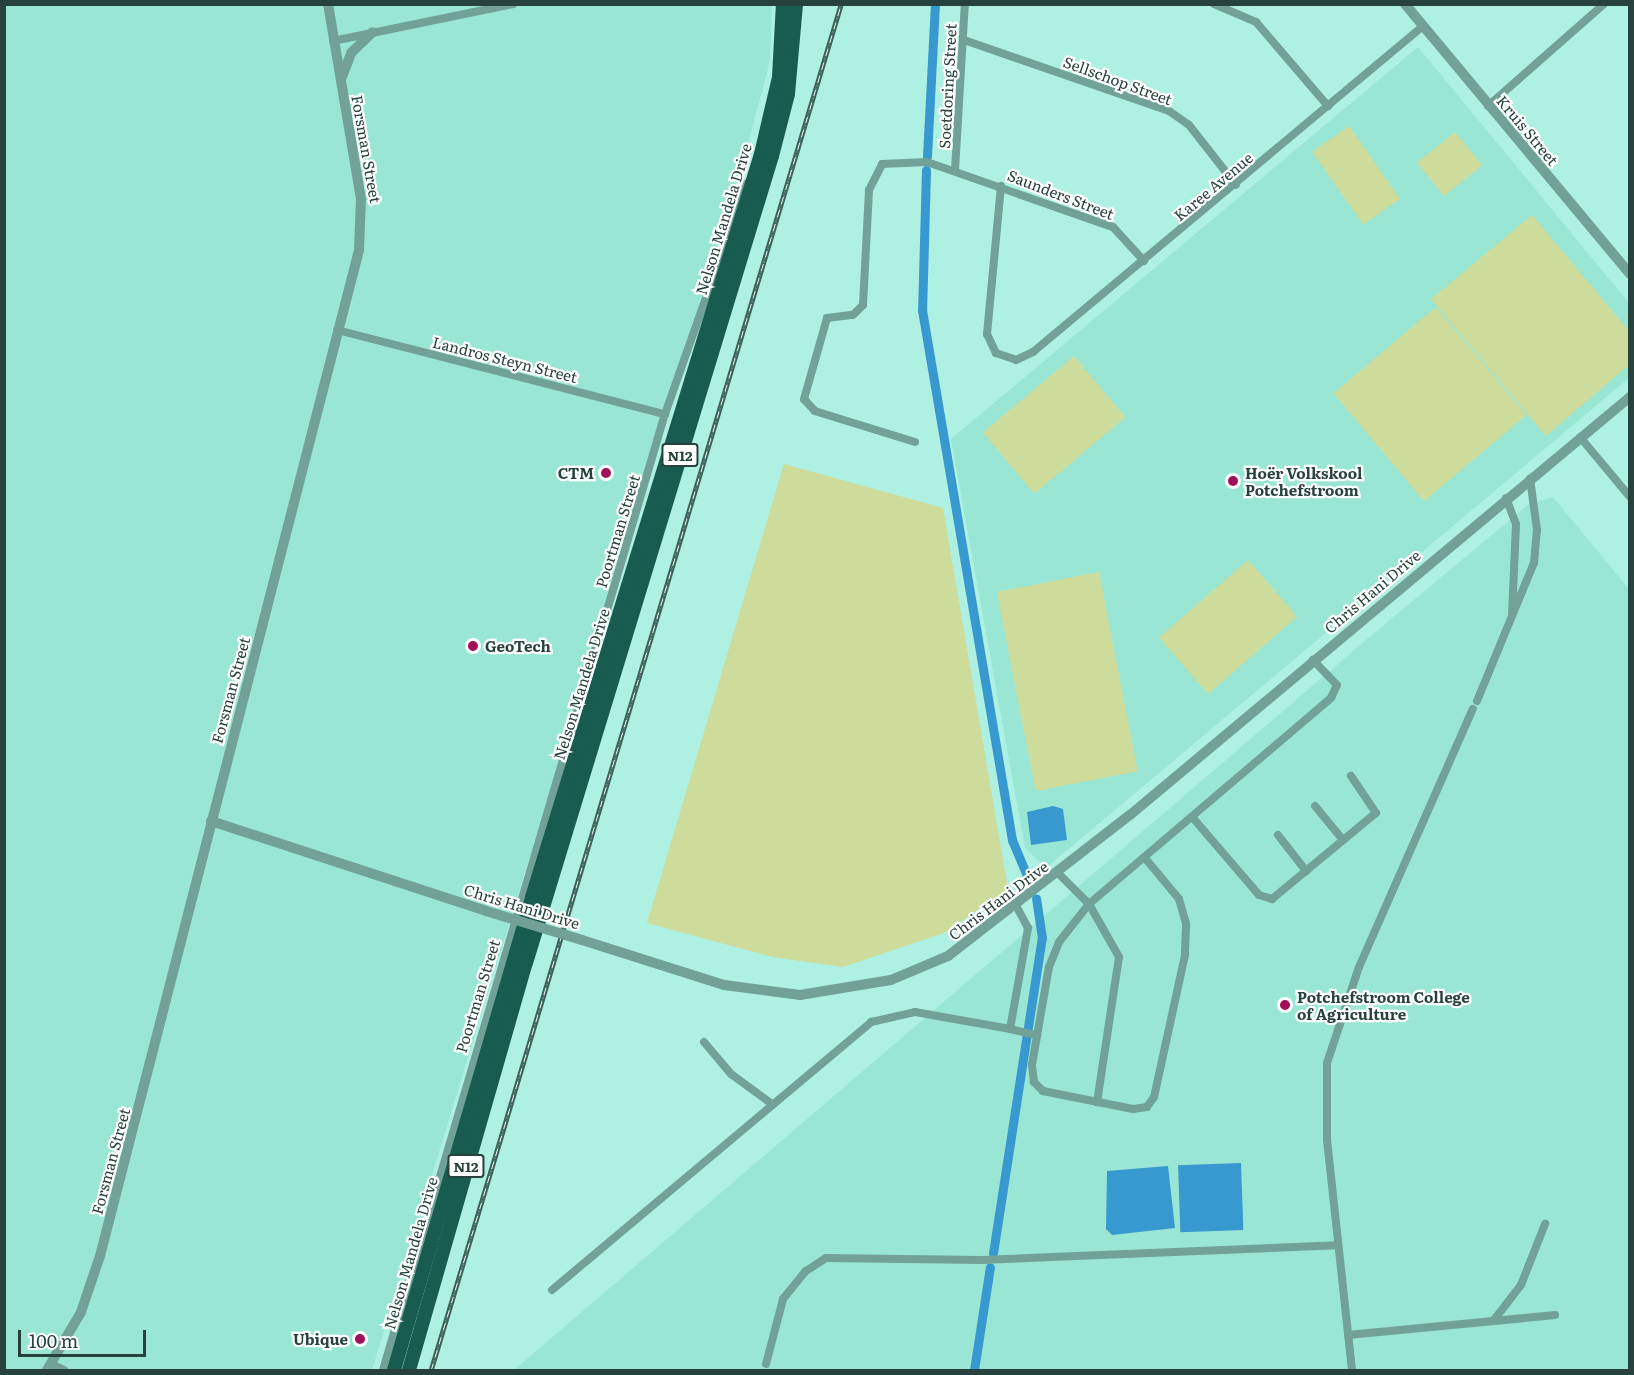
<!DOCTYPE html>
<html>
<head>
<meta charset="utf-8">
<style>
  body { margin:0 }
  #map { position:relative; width:1634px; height:1375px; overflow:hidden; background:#aef0e1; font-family:Literata,serif }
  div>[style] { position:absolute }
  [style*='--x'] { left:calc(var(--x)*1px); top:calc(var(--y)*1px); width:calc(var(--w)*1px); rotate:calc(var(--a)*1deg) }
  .built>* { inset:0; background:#9ae6d5 }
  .green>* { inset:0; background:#cddb9b; transform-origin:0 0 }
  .water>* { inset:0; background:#3898d0; transform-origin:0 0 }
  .canal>* { height:9px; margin:-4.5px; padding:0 4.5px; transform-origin:4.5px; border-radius:4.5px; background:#3898d0 }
  .minor>* { height:8px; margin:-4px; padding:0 4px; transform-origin:4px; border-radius:4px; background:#72a297 }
  .tertiary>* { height:10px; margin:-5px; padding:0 5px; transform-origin:5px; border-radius:5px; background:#72a297 }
  .trunk>* { height:14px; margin:-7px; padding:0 7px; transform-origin:7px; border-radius:7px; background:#185c50 }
  .rail>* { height:4.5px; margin-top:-2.25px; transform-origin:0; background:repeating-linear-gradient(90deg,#fff 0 7px,#3e6058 0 14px); box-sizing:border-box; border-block:2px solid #3e6058 }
  .tertiary-bridge>* { height:10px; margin:-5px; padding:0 5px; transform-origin:5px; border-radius:5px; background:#72a297 }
  .dots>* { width:16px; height:16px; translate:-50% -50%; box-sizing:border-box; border:3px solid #fff; border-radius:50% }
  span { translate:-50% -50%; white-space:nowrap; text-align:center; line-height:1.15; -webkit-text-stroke:4.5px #fff; paint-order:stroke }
  .shield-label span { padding:2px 4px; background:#fff; border:2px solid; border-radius:4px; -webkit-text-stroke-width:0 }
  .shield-label { font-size:14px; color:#27423c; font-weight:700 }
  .street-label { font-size:15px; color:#27423c }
  .poi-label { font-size:15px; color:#27423c; font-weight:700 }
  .left { translate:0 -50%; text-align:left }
  .right { translate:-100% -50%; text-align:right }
  .frame { position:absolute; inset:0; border:6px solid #27423c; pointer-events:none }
  .scale { position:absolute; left:18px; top:1330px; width:128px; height:27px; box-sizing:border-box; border:3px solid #27423c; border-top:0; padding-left:8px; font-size:18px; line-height:21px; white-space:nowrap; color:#27423c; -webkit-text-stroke:4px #fff; paint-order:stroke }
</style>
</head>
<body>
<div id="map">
  <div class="built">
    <div style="clip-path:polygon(5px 5px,772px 5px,770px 61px,742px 166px,372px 1370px,5px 1370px)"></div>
    <div style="clip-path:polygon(1418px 47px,1629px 303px,1629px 378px,1046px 868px,1025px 848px,951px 439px)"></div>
    <div style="clip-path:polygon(1553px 497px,1629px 589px,1629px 1370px,514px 1370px,1366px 640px,1529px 504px)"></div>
  </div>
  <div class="green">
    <div style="left:1349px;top:126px;width:89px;height:45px;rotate:55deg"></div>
    <div style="left:1455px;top:132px;width:43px;height:49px;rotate:51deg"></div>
    <div style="clip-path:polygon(1532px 215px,1629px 331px,1629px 365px,1546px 436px,1431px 299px)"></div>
    <div style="left:1436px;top:307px;width:141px;height:134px;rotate:50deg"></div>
    <div style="left:1074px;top:356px;width:80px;height:119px;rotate:50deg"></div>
    <div style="clip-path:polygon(784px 464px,943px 508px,1008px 889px,944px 933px,843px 967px,772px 957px,647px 923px)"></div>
    <div style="left:1248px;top:560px;width:75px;height:118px;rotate:49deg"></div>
    <div style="left:1099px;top:572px;width:203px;height:104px;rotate:79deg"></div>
  </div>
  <div class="water">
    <div style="clip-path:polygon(1053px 806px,1063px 809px,1067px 840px,1031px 845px,1027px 812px)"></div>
    <div style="left:1241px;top:1163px;width:67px;height:63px;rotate:88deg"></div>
    <div style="clip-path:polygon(1168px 1166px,1175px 1228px,1112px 1235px,1106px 1229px,1107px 1171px)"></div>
  </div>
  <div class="canal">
    <div style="--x:927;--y:156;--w:152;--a:-87"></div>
    <div style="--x:926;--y:170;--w:140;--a:91.6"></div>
    <div style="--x:922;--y:310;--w:538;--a:80.36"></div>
    <div style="--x:1012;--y:840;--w:47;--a:67.3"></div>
    <div style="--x:993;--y:1253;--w:319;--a:-81.2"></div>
    <div style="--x:1042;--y:938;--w:40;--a:-98.5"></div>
    <div style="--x:974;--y:1370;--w:104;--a:-81.2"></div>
  </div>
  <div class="minor">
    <div style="--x:1214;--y:4;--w:46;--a:23.2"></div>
    <div style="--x:1256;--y:22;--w:111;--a:49.4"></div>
    <div style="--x:964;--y:40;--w:217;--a:19.1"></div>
    <div style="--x:1169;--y:111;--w:24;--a:35"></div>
    <div style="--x:1189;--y:125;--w:76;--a:51.9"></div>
    <div style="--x:333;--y:41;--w:184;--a:-11.6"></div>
    <div style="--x:1488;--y:106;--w:154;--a:-41.3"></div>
    <div style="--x:955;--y:170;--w:166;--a:-86.6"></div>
    <div style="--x:1001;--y:186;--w:149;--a:95.4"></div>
    <div style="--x:987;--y:334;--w:21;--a:65"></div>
    <div style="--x:996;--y:353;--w:21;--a:19"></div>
    <div style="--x:1016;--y:360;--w:19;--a:-25"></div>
    <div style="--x:1033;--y:352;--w:508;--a:-39.89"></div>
    <div style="--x:337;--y:330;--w:339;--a:14.4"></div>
    <div style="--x:1580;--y:437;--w:78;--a:50.2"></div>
    <div style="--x:915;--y:442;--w:105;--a:-162.8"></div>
    <div style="--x:815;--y:411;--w:16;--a:-133"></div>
    <div style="--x:804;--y:399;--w:84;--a:-74.1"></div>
    <div style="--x:827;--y:318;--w:26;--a:-7"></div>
    <div style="--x:853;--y:315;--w:14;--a:-45"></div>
    <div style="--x:863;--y:305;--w:115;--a:-87"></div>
    <div style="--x:869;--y:190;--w:29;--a:-63"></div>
    <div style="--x:882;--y:164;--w:45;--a:-2.5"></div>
    <div style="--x:927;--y:162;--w:197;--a:19.3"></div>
    <div style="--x:1113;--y:227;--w:46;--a:47.6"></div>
    <div style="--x:1506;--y:498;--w:28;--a:69"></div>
    <div style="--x:1516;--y:524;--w:90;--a:92.5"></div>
    <div style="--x:1477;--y:701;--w:149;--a:-67.6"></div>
    <div style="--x:1534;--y:563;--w:33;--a:-85"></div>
    <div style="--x:1537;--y:530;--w:52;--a:-97.7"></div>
    <div style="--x:1315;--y:806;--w:44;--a:50.5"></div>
    <div style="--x:1193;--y:818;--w:101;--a:49.4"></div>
    <div style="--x:1259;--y:895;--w:14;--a:17"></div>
    <div style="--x:1272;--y:899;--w:135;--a:-39.6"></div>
    <div style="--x:1376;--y:813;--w:45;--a:-124"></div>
    <div style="--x:1278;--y:835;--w:46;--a:52.1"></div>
    <div style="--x:1145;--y:858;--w:53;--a:50.3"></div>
    <div style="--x:1179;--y:899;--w:26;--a:74"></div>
    <div style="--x:1186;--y:924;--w:31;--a:92"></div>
    <div style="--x:1185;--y:955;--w:145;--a:102.3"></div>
    <div style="--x:1154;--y:1097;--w:12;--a:125"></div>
    <div style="--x:1147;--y:1107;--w:14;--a:172"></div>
    <div style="--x:1133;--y:1109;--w:92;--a:-168.7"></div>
    <div style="--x:1043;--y:1091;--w:13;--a:-135"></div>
    <div style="--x:1034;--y:1082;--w:17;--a:-97"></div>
    <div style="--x:1032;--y:1065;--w:99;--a:-80.2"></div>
    <div style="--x:1049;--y:967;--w:27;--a:-68"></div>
    <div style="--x:1059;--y:942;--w:48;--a:-51.7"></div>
    <div style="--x:1089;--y:904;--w:318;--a:-40.4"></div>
    <div style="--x:1331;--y:698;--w:14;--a:-65"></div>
    <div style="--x:1337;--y:685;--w:35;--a:-134"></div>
    <div style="--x:1058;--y:873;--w:44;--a:45"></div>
    <div style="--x:1089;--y:904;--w:61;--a:60.5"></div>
    <div style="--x:1119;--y:957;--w:147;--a:98.6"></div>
    <div style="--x:1010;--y:1029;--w:28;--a:13"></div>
    <div style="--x:704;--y:1042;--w:42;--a:49.8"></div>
    <div style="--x:731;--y:1074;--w:51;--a:36.2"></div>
    <div style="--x:552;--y:1290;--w:417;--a:-40"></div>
    <div style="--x:871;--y:1022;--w:45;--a:-12.8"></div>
    <div style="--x:915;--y:1012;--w:97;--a:10.1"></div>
    <div style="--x:1010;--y:1029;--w:103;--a:-79.9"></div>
    <div style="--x:1028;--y:928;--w:24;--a:-118"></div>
    <div style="--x:1494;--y:1320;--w:44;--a:-52.4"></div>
    <div style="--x:1521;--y:1285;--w:66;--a:-68.5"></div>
    <div style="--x:1348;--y:1335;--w:208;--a:-5.5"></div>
    <div style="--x:766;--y:1364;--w:67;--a:-75.3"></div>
    <div style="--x:783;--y:1299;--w:36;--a:-51"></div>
    <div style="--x:806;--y:1271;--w:24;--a:-33"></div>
    <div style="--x:826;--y:1258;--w:157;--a:0.7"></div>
    <div style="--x:983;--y:1260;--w:355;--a:-2.4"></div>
    <div style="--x:53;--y:1365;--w:12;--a:24"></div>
    <div style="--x:383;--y:1370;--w:997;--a:-73.57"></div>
    <div style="--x:665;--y:414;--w:244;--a:-70.6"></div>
    <div style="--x:1352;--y:1370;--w:232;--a:-96.2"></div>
    <div style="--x:1327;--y:1139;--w:76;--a:-90"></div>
    <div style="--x:1327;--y:1063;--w:101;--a:-71.6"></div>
    <div style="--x:1359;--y:967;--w:282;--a:-66.2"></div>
  </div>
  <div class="tertiary">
    <div style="--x:1405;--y:4;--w:351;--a:50.2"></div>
    <div style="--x:342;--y:77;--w:26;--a:-69"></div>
    <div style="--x:351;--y:53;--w:30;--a:-44"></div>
    <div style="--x:211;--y:821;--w:289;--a:18.1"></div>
    <div style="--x:582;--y:940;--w:149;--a:17.6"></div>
    <div style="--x:724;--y:985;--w:77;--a:7.5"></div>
    <div style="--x:800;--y:995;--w:92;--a:-9.4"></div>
    <div style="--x:891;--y:980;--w:62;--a:-22.8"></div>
    <div style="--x:948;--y:956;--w:230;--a:-37.8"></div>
    <div style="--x:1130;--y:815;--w:652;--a:-39.9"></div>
    <div style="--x:47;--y:1370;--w:67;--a:-59.6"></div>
    <div style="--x:81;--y:1312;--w:59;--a:-71.3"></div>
    <div style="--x:100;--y:1256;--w:1039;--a:-75.56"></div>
    <div style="--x:359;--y:250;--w:51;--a:-87.8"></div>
    <div style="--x:361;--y:199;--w:198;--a:-99.6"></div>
  </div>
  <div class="trunk">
    <div style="--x:394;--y:1370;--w:493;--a:-73.7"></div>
    <div style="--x:532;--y:897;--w:777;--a:-72.87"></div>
    <div style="--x:761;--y:154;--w:79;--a:-76.8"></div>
    <div style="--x:779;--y:77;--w:73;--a:-86.9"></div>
    <div style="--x:409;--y:1370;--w:423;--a:-74"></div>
    <div style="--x:526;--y:963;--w:844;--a:-73.05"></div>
    <div style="--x:772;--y:156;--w:64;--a:-75.5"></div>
    <div style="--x:788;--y:94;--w:90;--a:-84.9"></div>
  </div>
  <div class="rail">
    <div style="--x:431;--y:1370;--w:1426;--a:-73.29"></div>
  </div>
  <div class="tertiary-bridge">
    <div style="--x:486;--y:911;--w:100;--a:16.8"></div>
  </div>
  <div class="dots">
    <div style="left:606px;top:473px;background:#a00f57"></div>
    <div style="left:1233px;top:481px;background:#a00f57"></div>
    <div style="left:473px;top:646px;background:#a00f57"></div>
    <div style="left:1285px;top:1005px;background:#a00f57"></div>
    <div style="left:360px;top:1339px;background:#a00f57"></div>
  </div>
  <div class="shield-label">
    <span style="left:680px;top:455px">N12</span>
    <span style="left:466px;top:1166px">N12</span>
  </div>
  <div class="street-label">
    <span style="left:1118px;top:80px;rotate:20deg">Sellschop Street</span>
    <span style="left:947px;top:86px;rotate:-87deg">Soetdoring Street</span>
    <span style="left:1528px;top:130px;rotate:50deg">Kruis Street</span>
    <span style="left:367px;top:149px;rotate:80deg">Forsman Street</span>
    <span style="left:1213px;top:186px;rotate:-40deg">Karee Avenue</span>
    <span style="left:1061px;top:194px;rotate:21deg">Saunders Street</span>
    <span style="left:723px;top:219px;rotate:-73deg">Nelson Mandela Drive</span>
    <span style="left:505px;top:359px;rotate:14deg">Landros Steyn Street</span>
    <span style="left:617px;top:531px;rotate:-73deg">Poortman Street</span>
    <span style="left:1372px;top:591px;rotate:-40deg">Chris Hani Drive</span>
    <span style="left:581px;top:684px;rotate:-73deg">Nelson Mandela Drive</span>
    <span style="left:230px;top:690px;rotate:-75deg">Forsman Street</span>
    <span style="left:998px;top:900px;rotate:-37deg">Chris Hani Drive</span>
    <span style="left:522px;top:906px;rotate:17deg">Chris Hani Drive</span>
    <span style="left:477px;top:996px;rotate:-73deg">Poortman Street</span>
    <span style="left:110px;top:1161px;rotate:-75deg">Forsman Street</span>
    <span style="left:410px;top:1253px;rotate:-74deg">Nelson Mandela Drive</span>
  </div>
  <div class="poi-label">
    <span class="left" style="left:1245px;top:481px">Hoër Volkskool<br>Potchefstroom</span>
    <span class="right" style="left:594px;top:473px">CTM</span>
    <span class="left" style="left:485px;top:646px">GeoTech</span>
    <span class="left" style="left:1297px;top:1005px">Potchefstroom College<br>of Agriculture</span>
    <span class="right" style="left:348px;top:1339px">Ubique</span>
  </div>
  <div class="frame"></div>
  <div class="scale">100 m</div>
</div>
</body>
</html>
